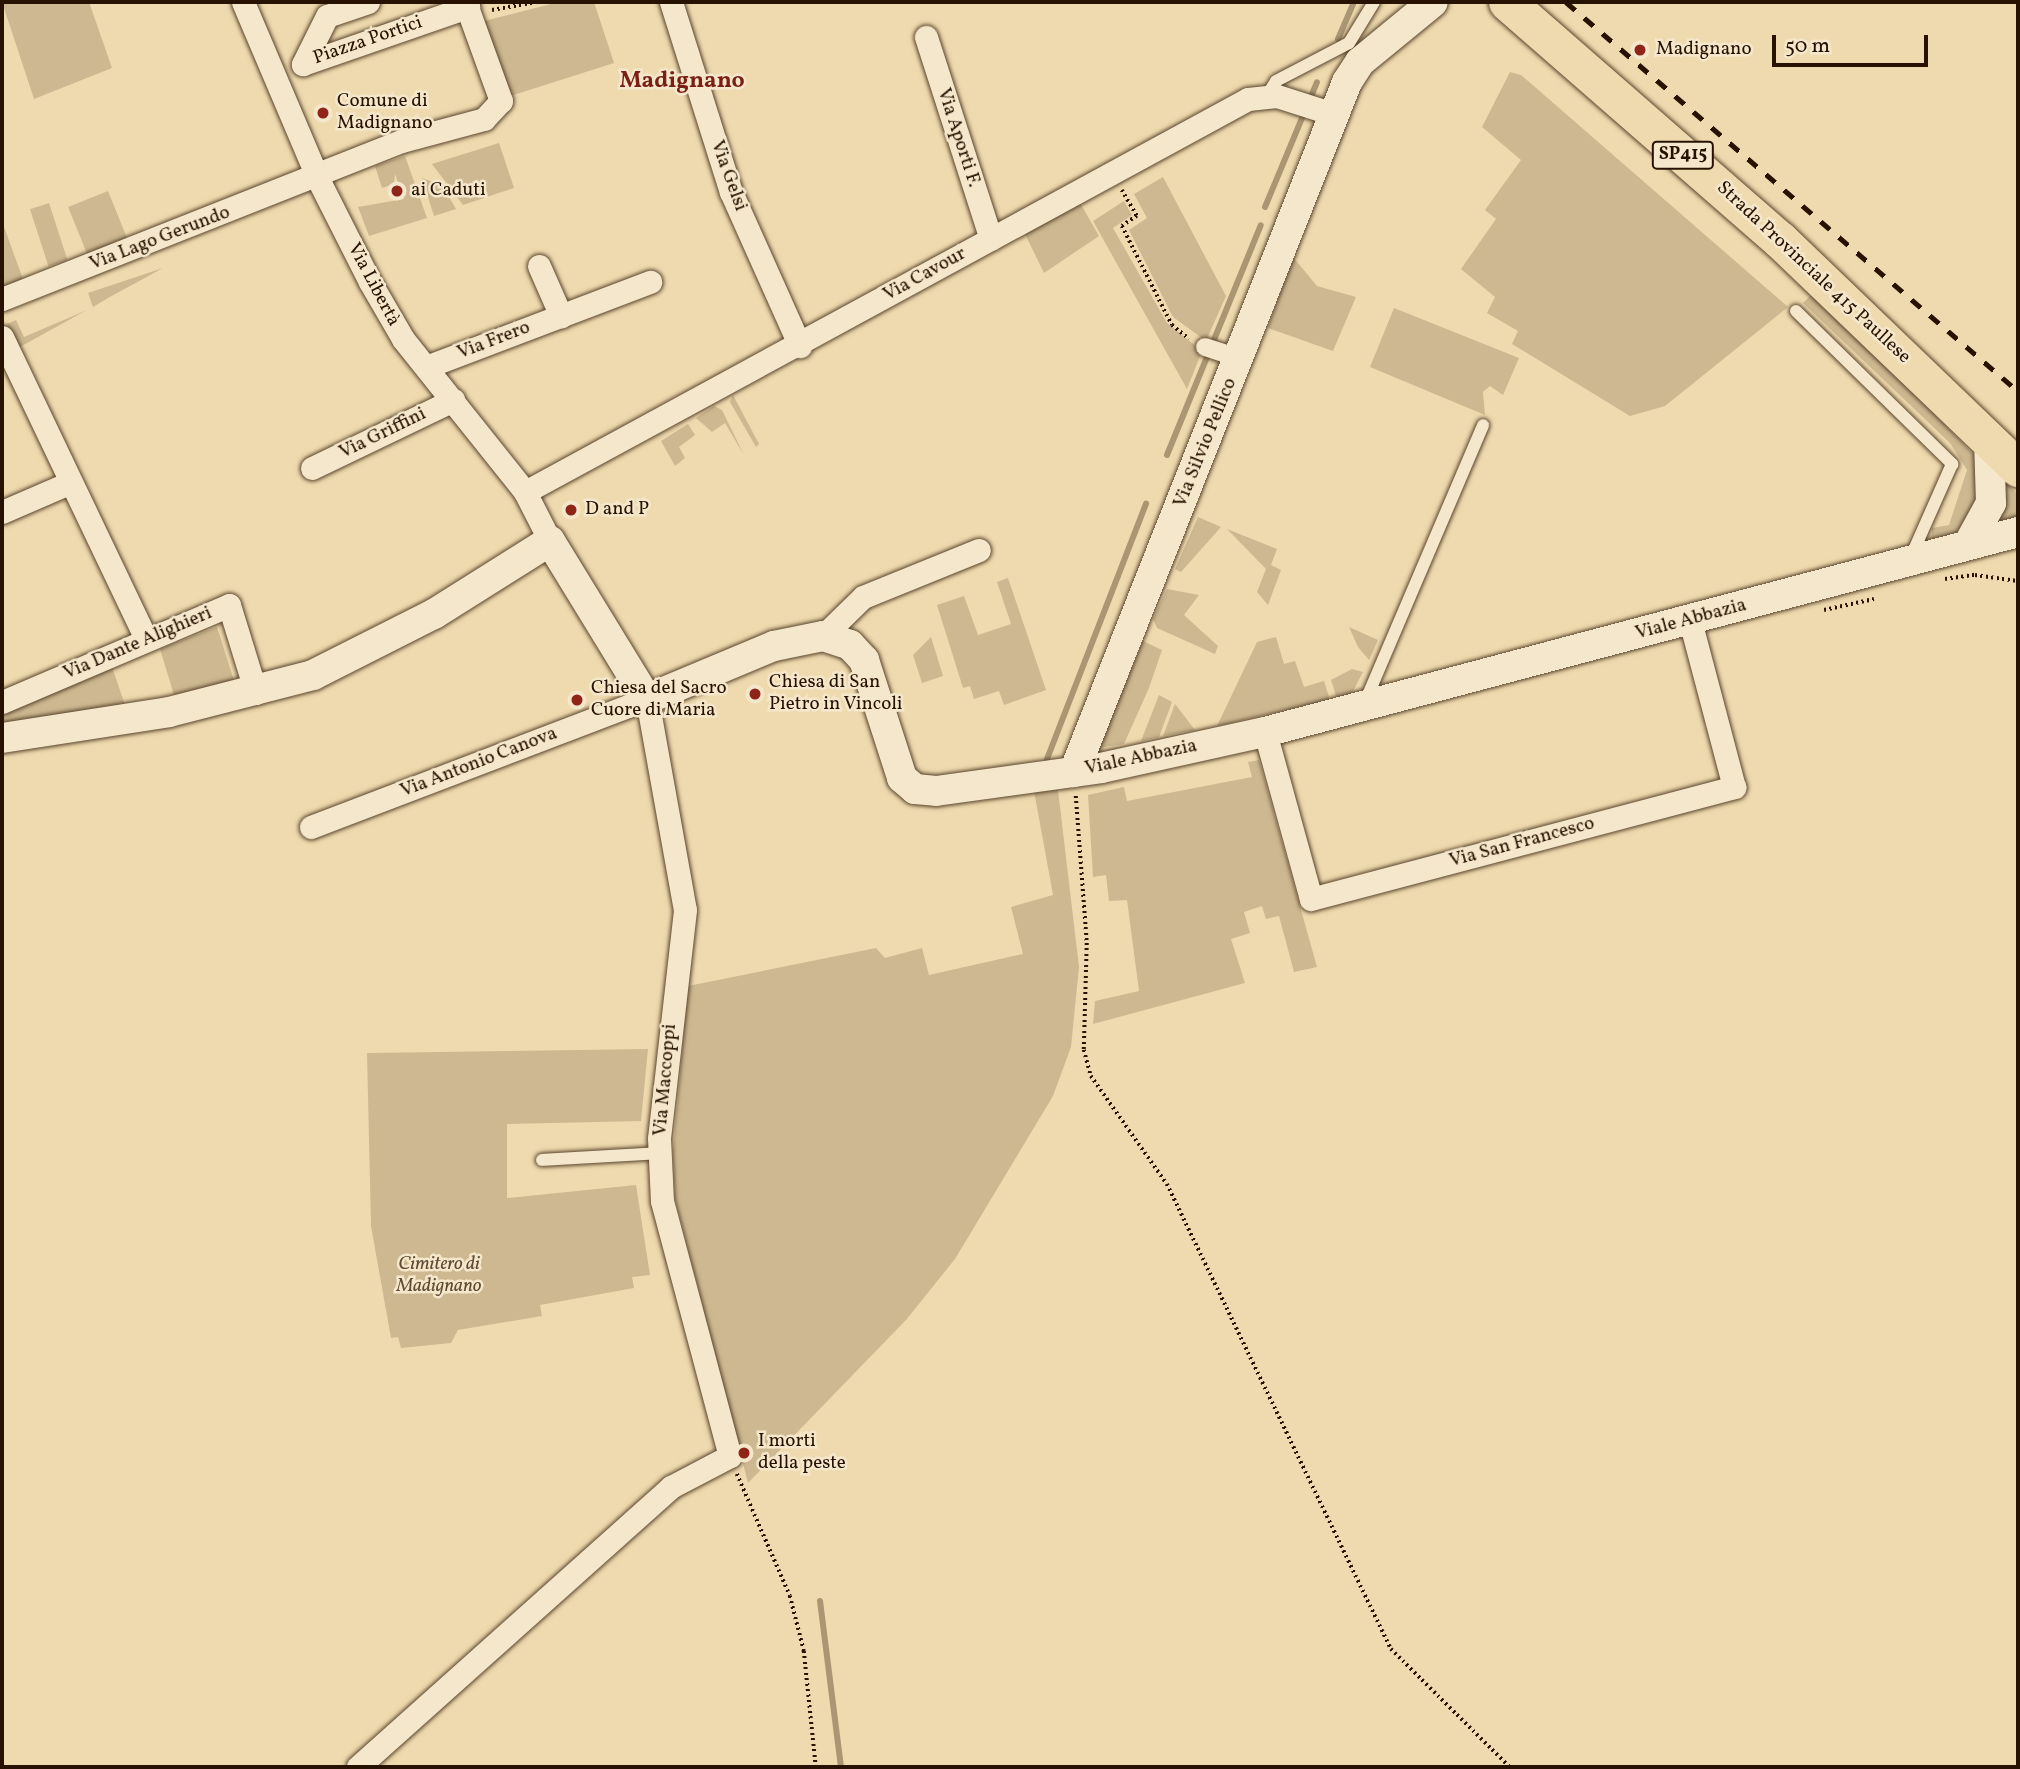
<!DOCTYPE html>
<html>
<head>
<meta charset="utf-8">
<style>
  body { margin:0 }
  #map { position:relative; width:2020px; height:1769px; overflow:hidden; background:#efdaaf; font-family:Vollkorn,serif }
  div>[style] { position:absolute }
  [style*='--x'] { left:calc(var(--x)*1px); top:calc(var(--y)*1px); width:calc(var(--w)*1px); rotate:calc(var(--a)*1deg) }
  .green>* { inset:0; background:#cdb891; transform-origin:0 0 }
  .stream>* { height:6px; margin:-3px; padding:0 3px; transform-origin:3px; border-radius:3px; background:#ab9674 }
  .path>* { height:3.5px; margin-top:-1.75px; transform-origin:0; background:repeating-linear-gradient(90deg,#271201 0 2px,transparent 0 5.5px) }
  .roads { filter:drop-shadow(0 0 2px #59442c) drop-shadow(0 0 2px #59442c) }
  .service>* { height:12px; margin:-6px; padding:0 6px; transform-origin:6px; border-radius:6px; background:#f5e7cb }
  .pedestrian>* { height:18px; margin:-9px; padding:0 9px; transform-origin:9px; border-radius:9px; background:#f5e7cb }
  .minor>* { height:23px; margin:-11.5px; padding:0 11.5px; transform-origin:11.5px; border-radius:11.5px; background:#f5e7cb }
  .tertiary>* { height:30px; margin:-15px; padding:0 15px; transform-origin:15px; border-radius:15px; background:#f5e7cb }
  .primary>* { height:37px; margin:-18.5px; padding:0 18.5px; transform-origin:18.5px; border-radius:18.5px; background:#efdaaf }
  .rail>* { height:5px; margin-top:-2.5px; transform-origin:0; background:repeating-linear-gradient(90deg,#271201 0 12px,transparent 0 24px) }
  .dots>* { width:19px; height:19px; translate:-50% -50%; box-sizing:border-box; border:4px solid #f5e7cb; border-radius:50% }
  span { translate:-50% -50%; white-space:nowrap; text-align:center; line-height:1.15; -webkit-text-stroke:5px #f5e7cb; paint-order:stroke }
  .shield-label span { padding:2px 5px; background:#f5e7cb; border:2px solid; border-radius:5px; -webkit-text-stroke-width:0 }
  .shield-label { font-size:18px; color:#271201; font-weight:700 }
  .street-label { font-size:19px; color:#271201 }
  .poi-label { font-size:19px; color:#271201 }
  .left { translate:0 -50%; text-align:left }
  .park-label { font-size:19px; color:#614c33; font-style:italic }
  .quarter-label { font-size:23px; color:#7a1f14; font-weight:700 }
  .frame { position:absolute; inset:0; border:4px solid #271201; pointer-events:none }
  .scale { position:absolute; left:1772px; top:35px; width:156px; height:32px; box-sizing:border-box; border:4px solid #271201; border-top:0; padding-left:9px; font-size:21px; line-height:24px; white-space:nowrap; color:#271201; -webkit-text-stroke:5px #f5e7cb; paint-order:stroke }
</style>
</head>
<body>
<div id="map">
  <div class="green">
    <div style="clip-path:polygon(2px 2px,89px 2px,112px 68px,34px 99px)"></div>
    <div style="clip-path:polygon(559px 2px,594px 2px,614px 63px,507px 97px,484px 21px)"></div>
    <div style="clip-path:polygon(1510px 72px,1521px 75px,1788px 307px,1665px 406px,1630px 416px,1512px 344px,1518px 331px,1487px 313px,1495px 297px,1461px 269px,1496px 219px,1485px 210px,1521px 160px,1482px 127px)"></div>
    <div style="clip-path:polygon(499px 143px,514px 188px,463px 205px,432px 164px)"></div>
    <div style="clip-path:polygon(405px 156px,427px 218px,369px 236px,358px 207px,404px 199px,395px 174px,394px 184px,382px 188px,375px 166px)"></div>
    <div style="clip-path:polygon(1163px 177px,1226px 296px,1206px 341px,1173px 317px,1129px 230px,1147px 218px,1134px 194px)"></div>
    <div style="clip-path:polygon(422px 178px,442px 185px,456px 209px,434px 216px)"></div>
    <div style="left:108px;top:191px;width:54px;height:43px;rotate:68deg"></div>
    <div style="clip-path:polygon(1079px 201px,1099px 236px,1044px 273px,1024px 232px)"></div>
    <div style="clip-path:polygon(1124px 201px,1132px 215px,1113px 228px,1167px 323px,1202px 351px,1187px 389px,1093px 221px)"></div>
    <div style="left:49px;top:203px;width:60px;height:20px;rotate:72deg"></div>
    <div style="clip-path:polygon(3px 224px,23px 279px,2px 287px,2px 225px)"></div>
    <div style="clip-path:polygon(1293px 257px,1317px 286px,1356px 297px,1333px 351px,1268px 328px)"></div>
    <div style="clip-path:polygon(163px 268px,108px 298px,93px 307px,88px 293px)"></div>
    <div style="clip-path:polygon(1816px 290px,1975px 456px,1983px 492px,1966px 532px,1931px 543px,1932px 528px,1949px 525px,1967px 470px,1950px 443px,1803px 303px)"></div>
    <div style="clip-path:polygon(1394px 308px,1519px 358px,1503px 395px,1490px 386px,1483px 392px,1485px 415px,1370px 367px)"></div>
    <div style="clip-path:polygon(87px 310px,18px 348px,7px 324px,16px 320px,24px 337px)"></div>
    <div style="clip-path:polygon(733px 395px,759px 444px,756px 447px,730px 402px)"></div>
    <div style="clip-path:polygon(714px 406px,722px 410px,744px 455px,725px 423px,712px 432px,696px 418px)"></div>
    <div style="clip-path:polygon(688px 424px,695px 435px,679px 447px,685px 458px,675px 466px,661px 441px)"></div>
    <div style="clip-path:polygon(2003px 479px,2018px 495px,2018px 519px,1988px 527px)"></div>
    <div style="clip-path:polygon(1198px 517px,1221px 527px,1181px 572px,1175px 569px)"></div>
    <div style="clip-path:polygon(1227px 529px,1277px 549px,1271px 565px,1281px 570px,1268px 605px,1257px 592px,1266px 569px)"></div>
    <div style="clip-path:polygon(1008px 578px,1046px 690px,1004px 705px,999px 691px,974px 699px,970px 686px,963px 688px,937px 605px,964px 596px,978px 635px,1011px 624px,997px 582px)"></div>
    <div style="clip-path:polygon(1167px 589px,1199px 595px,1184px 615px,1218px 646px,1215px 654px,1157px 628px,1153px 619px)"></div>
    <div style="clip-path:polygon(217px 627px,235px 684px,174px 695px,160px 649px)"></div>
    <div style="clip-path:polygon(1349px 627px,1378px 640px,1369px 660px,1358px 647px)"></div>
    <div style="clip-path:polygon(931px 637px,943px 676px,922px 683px,913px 655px)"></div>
    <div style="clip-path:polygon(1276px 637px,1284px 664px,1295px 661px,1304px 687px,1324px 681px,1330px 700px,1217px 726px,1257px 642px)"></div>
    <div style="clip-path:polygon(1143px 641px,1162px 650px,1149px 688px,1124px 744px,1098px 748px)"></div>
    <div style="clip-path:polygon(112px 667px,125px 705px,3px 724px,2px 715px)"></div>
    <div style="clip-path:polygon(1352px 669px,1363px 672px,1351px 695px,1337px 699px,1331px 680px)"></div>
    <div style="clip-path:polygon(1159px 695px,1172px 702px,1159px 737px,1141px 741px)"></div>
    <div style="clip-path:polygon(1175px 704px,1195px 730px,1163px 736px)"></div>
    <div style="clip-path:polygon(1259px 760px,1317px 967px,1294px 972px,1279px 916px,1266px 919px,1262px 906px,1244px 912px,1250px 933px,1231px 939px,1245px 983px,1093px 1024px,1095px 1001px,1139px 991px,1127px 900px,1109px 901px,1106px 875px,1093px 877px,1088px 795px,1124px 787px,1127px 801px,1252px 777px,1248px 762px)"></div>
    <div style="clip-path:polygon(1058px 790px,1079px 967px,1071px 1047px,1053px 1096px,955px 1259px,906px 1320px,748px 1483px,675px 1198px,673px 1153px,688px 986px,876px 948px,885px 958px,922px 948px,929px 975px,1023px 954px,1011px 907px,1053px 895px,1034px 791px)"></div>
    <div style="clip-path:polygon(648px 1049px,641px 1121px,507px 1124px,507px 1198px,636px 1185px,650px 1275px,632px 1277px,634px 1288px,540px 1305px,542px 1316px,458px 1330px,451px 1343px,401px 1348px,398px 1337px,391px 1338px,371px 1226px,367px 1053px)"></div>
  </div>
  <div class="stream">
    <div style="--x:1338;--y:39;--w:40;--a:-66.6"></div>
    <div style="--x:1265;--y:207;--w:135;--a:-67.4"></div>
    <div style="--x:1167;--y:455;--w:248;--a:-67.8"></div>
    <div style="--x:1047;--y:759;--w:274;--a:-68.8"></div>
    <div style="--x:820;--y:1601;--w:167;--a:82.8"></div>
  </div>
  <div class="path">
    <div style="--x:492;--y:10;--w:45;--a:-10.3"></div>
    <div style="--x:1122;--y:190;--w:30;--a:60"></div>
    <div style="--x:1137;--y:216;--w:18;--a:146"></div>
    <div style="--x:1122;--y:226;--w:111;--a:63.2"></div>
    <div style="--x:1172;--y:325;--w:22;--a:39"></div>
    <div style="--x:1945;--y:579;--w:30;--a:-8"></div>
    <div style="--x:1975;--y:575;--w:43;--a:7.9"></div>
    <div style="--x:1824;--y:610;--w:51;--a:-12.4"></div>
    <div style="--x:1076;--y:796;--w:147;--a:85.7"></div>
    <div style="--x:1087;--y:943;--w:107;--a:91.6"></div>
    <div style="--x:1084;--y:1050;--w:27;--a:75"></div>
    <div style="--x:1091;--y:1076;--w:132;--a:54.9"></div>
    <div style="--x:1167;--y:1184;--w:516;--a:64.28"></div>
    <div style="--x:1391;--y:1649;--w:168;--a:44.8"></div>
    <div style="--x:737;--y:1474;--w:133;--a:66.5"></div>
    <div style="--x:790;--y:1596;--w:57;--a:75.7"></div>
    <div style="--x:804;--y:1651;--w:117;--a:84.1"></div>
  </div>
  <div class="roads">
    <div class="service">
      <div style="--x:1268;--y:94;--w:15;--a:-58"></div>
      <div style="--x:1276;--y:81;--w:82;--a:-27.5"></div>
      <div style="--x:1349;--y:43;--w:48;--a:-58.6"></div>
      <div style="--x:1796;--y:311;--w:219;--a:44.4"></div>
      <div style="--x:1952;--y:464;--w:104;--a:113.9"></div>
      <div style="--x:1365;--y:702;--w:301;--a:-66.9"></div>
      <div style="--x:542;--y:1160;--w:118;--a:-3.4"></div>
    </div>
    <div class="pedestrian">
      <div style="--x:1205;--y:347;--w:19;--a:18"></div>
    </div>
    <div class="minor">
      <div style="--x:243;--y:2;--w:192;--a:67"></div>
      <div style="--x:318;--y:179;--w:115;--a:63.2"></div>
      <div style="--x:370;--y:282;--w:66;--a:59.9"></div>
      <div style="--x:403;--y:339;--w:196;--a:51.4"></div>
      <div style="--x:525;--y:492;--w:55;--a:63"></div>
      <div style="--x:368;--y:2;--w:43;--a:161.1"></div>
      <div style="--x:327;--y:16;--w:54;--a:116.6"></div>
      <div style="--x:303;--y:64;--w:175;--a:-19.1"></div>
      <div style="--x:468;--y:7;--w:5;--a:-101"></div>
      <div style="--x:671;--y:2;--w:199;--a:72.5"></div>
      <div style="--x:731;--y:192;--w:169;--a:65.9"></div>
      <div style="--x:926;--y:37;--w:212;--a:72.2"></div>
      <div style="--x:539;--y:266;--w:55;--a:66.3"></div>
      <div style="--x:2;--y:299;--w:430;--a:-21.6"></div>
      <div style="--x:402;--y:141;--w:85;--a:-15"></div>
      <div style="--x:484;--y:119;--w:25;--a:-47"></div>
      <div style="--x:501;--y:101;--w:100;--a:-109.9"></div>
      <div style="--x:2;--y:337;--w:335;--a:64.5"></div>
      <div style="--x:426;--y:367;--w:240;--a:-20.8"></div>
      <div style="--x:312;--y:468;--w:157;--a:-25.7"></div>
      <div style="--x:525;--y:492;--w:823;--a:-28.53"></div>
      <div style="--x:1248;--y:99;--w:29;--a:-6"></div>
      <div style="--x:1277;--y:96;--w:59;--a:17.8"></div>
      <div style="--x:2;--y:512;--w:73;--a:-23.4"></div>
      <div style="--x:823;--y:636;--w:56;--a:-44.3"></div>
      <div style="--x:863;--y:597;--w:125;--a:-22.1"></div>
      <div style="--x:2;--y:702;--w:247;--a:-23.1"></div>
      <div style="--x:229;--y:605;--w:92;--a:72.9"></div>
      <div style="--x:1265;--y:732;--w:173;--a:74.6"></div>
      <div style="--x:1311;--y:899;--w:438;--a:-14.8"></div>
      <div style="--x:1734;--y:787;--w:173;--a:-104.8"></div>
      <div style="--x:311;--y:827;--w:360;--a:-20.9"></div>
      <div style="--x:647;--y:699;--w:214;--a:79.8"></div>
      <div style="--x:685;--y:910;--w:229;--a:96.5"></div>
      <div style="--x:659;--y:1138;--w:63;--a:87.3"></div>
      <div style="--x:662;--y:1201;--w:264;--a:75.1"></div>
      <div style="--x:730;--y:1456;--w:67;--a:152.3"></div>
      <div style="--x:671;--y:1487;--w:420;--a:138.2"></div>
    </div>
    <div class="tertiary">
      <div style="--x:1969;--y:543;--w:46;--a:-61.2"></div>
      <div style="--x:1991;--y:503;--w:64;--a:-91.8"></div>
      <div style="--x:2;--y:738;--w:169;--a:-8.8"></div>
      <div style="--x:169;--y:712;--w:149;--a:-14.4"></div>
      <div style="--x:313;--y:675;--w:136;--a:-26.8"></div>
      <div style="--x:434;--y:614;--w:137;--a:-32.2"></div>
      <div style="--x:550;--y:541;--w:185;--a:58.5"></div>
      <div style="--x:647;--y:699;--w:138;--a:-22.7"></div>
      <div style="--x:774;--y:646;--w:50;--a:-11.5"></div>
      <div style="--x:823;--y:636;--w:28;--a:18"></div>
      <div style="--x:850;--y:645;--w:21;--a:47"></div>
      <div style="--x:864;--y:660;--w:124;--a:72.1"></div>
      <div style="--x:902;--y:778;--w:17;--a:40"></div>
      <div style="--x:915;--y:789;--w:21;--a:5"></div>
      <div style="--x:936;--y:791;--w:167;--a:-7.9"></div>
      <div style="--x:1101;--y:768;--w:168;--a:-12.4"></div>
      <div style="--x:1265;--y:732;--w:779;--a:-14.87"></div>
      <div style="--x:1074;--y:772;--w:742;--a:-68.41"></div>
      <div style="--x:1347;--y:82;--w:24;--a:-57"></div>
      <div style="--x:1360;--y:62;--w:94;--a:-39.4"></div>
    </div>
    <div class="primary">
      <div style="--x:1507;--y:2;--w:362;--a:41.1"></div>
      <div style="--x:1780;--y:240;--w:330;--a:43.8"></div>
    </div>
  </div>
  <div class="rail">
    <div style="--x:1566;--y:2;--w:596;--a:40.72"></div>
  </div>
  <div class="dots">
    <div style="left:1640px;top:50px;background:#8f2418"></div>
    <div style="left:323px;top:113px;background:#8f2418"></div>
    <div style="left:397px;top:191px;background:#8f2418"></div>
    <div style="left:571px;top:510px;background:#8f2418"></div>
    <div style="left:755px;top:694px;background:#8f2418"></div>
    <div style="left:577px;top:700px;background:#8f2418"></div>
    <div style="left:744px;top:1453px;background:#8f2418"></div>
  </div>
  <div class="shield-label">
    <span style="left:1683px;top:155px">SP415</span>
  </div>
  <div class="street-label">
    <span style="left:368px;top:41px;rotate:-19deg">Piazza Portici</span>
    <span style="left:958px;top:138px;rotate:72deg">Via Aporti F.</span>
    <span style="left:728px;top:176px;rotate:70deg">Via Gelsi</span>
    <span style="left:160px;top:239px;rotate:-21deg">Via Lago Gerundo</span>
    <span style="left:1813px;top:273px;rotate:43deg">Strada Provinciale 415 Paullese</span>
    <span style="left:925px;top:275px;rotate:-29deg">Via Cavour</span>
    <span style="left:373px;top:285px;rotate:62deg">Via Libertà</span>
    <span style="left:494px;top:341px;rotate:-21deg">Via Frero</span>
    <span style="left:383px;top:434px;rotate:-26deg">Via Griffini</span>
    <span style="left:1206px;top:443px;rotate:-68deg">Via Silvio Pellico</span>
    <span style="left:1691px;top:620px;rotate:-15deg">Viale Abbazia</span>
    <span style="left:138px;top:644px;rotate:-23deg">Via Dante Alighieri</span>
    <span style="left:1141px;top:758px;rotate:-12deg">Viale Abbazia</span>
    <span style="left:479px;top:763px;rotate:-21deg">Via Antonio Canova</span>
    <span style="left:1522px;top:843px;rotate:-15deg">Via San Francesco</span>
    <span style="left:666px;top:1080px;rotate:-85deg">Via Maccoppi</span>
  </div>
  <div class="poi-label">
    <span class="left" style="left:1656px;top:50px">Madignano</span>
    <span class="left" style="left:337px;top:113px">Comune di<br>Madignano</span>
    <span class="left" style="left:411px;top:191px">ai Caduti</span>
    <span class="left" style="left:585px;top:510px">D and P</span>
    <span class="left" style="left:769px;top:694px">Chiesa di San<br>Pietro in Vincoli</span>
    <span class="left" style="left:591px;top:700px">Chiesa del Sacro<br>Cuore di Maria</span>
    <span class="left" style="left:758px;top:1453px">I morti<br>della peste</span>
  </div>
  <div class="park-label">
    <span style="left:439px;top:1276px">Cimitero di<br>Madignano</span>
  </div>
  <div class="quarter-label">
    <span style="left:682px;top:81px">Madignano</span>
  </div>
  <div class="frame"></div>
  <div class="scale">50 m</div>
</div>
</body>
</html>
